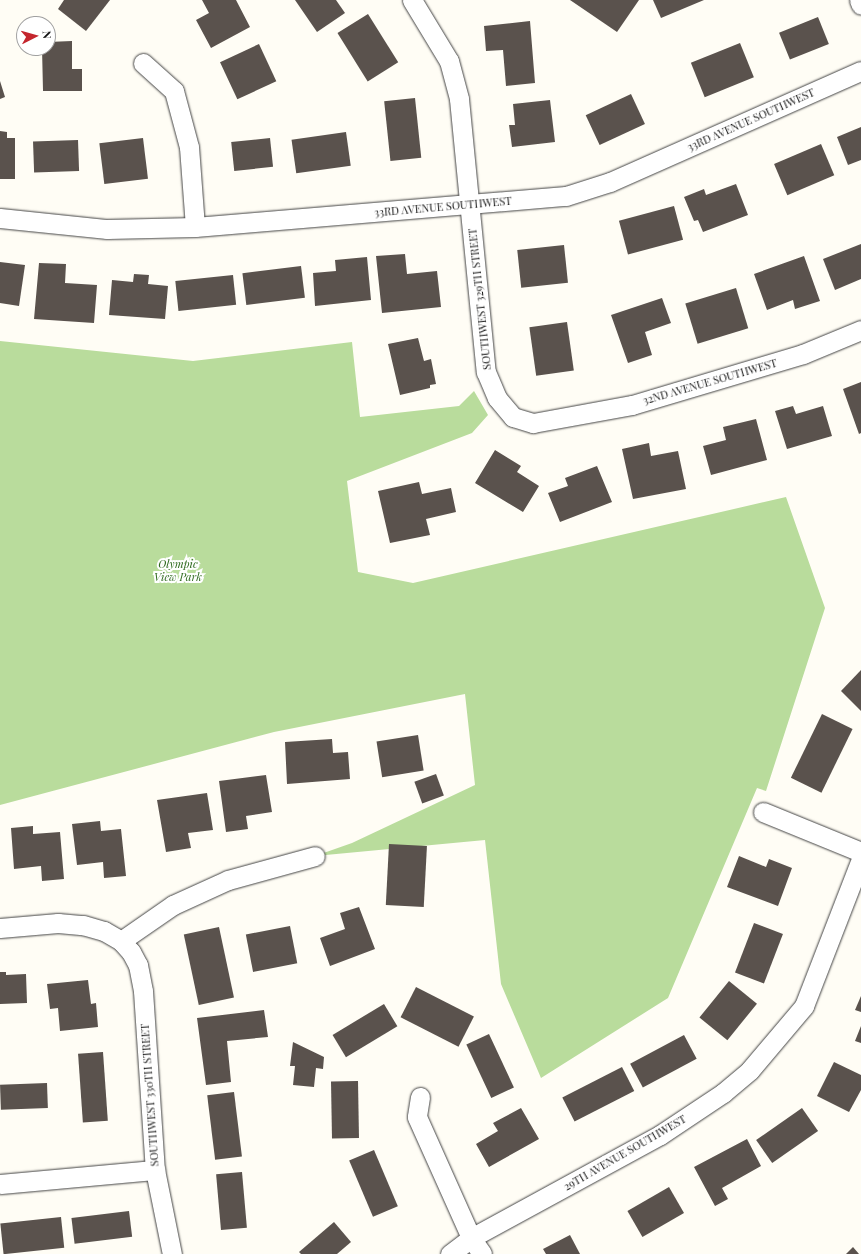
<!DOCTYPE html>
<html>
<head>
<meta charset="utf-8">
<style>
  body { margin:0 }
  #map { position:relative; width:861px; height:1254px; overflow:hidden; background:#fffdf5; font-family:"Playfair Display",serif }
  div>[style] { position:absolute }
  [style*='--x'] { left:calc(var(--x)*1px); top:calc(var(--y)*1px); width:calc(var(--w)*1px); rotate:calc(var(--a)*1deg) }
  .forest>* { inset:0; background:#b9dc9c }
  .building>* { inset:0; background:#5a524d; transform-origin:0 0 }
  .roads { filter:drop-shadow(0 0 1px #444) drop-shadow(0 0 1px #444) }
  .street>* { height:19px; margin:-9.5px; padding:0 9.5px; transform-origin:9.5px; border-radius:9.5px; background:#fff }
  span { translate:-50% -50%; white-space:nowrap; text-align:center; line-height:1.15; -webkit-text-stroke:4px #fff; paint-order:stroke }
  .street-label { font-size:11px; color:#111 }
  .park-label { font-size:11px; color:#2f6b1f; font-style:italic }
  .north { position:absolute; left:16px; top:16px; width:40px; height:40px; box-sizing:border-box; background:#fff; border:1px solid #a0a0a0; border-radius:50%; rotate:84deg; font-size:11px; font-weight:700; line-height:16px; text-align:center; color:#111 }
  .north::after { content:''; display:block; margin:auto; width:14px; height:18px; background:#c4262e; clip-path:polygon(50% 0,100% 100%,50% 72%,0 100%) }
</style>
</head>
<body>
<div id="map">
  <div class="forest">
    <div style="clip-path:polygon(0 341px,193px 361px,352px 342px,360px 417px,459px 406px,474px 391px,488px 415px,472px 433px,347px 481px,358px 572px,413px 583px,786px 497px,825px 608px,766px 791px,757px 788px,668px 998px,541px 1078px,501px 984px,485px 840px,315px 856px,352px 843px,475px 785px,465px 694px,274px 732px,0 805px)"></div>
  </div>
  <div class="building">
    <div style="clip-path:polygon(64px 0,110px 0,86px 31px,58px 9px)"></div>
    <div style="clip-path:polygon(202px 0,236px 0,250px 27px,211px 48px,196px 20px,209px 13px)"></div>
    <div style="clip-path:polygon(295px 0,336px 0,345px 13px,317px 32px)"></div>
    <div style="clip-path:polygon(570px 0,639px 0,617px 32px)"></div>
    <div style="clip-path:polygon(653px 0,704px 0,661px 18px)"></div>
    <div style="left:368px;top:14px;width:57px;height:36px;rotate:58deg"></div>
    <div style="left:818px;top:17px;width:29px;height:42px;rotate:68deg"></div>
    <div style="clip-path:polygon(530px 21px,535px 83px,506px 86px,503px 50px,486px 51px,484px 26px)"></div>
    <div style="clip-path:polygon(72px 41px,72px 69px,82px 69px,82px 91px,43px 91px,42px 48px,48px 48px,48px 42px)"></div>
    <div style="left:740px;top:43px;width:37px;height:53px;rotate:68deg"></div>
    <div style="left:259px;top:44px;width:41px;height:43px;rotate:65deg"></div>
    <div style="clip-path:polygon(0 81px,5px 97px,0 99px)"></div>
    <div style="left:631px;top:94px;width:33px;height:50px;rotate:65deg"></div>
    <div style="left:415px;top:98px;width:60px;height:31px;rotate:84deg"></div>
    <div style="clip-path:polygon(550px 100px,555px 142px,512px 147px,509px 125px,515px 125px,513px 104px)"></div>
    <div style="clip-path:polygon(861px 127px,861px 160px,848px 165px,837px 137px)"></div>
    <div style="clip-path:polygon(0 131px,7px 132px,7px 138px,15px 138px,15px 179px,0 179px)"></div>
    <div style="left:346px;top:132px;width:34px;height:55px;rotate:82deg"></div>
    <div style="left:143px;top:138px;width:41px;height:44px;rotate:83deg"></div>
    <div style="left:270px;top:138px;width:29px;height:39px;rotate:84deg"></div>
    <div style="left:78px;top:140px;width:31px;height:45px;rotate:88deg"></div>
    <div style="left:821px;top:144px;width:34px;height:51px;rotate:67deg"></div>
    <div style="clip-path:polygon(736px 184px,748px 215px,703px 232px,698px 220px,694px 221px,684px 197px,704px 189px,706px 195px)"></div>
    <div style="left:674px;top:206px;width:35px;height:57px;rotate:75deg"></div>
    <div style="clip-path:polygon(861px 244px,861px 279px,835px 290px,823px 259px)"></div>
    <div style="left:564px;top:245px;width:38px;height:47px;rotate:84deg"></div>
    <div style="clip-path:polygon(405px 254px,407px 274px,437px 271px,441px 307px,382px 313px,376px 256px)"></div>
    <div style="clip-path:polygon(804px 256px,820px 301px,795px 309px,793px 300px,767px 310px,754px 274px)"></div>
    <div style="clip-path:polygon(367px 257px,371px 300px,315px 306px,313px 273px,336px 271px,335px 260px)"></div>
    <div style="clip-path:polygon(0 262px,25px 265px,19px 306px,0 303px)"></div>
    <div style="clip-path:polygon(39px 263px,66px 264px,65px 283px,97px 285px,94px 323px,34px 319px)"></div>
    <div style="left:301px;top:266px;width:32px;height:59px;rotate:83deg"></div>
    <div style="clip-path:polygon(134px 274px,149px 275px,148px 284px,168px 286px,165px 319px,109px 315px,112px 280px,133px 282px)"></div>
    <div style="left:233px;top:275px;width:30px;height:58px;rotate:84deg"></div>
    <div style="left:736px;top:288px;width:42px;height:53px;rotate:73deg"></div>
    <div style="clip-path:polygon(662px 298px,671px 323px,645px 332px,652px 355px,628px 363px,611px 315px)"></div>
    <div style="left:567px;top:322px;width:49px;height:38px;rotate:82deg"></div>
    <div style="clip-path:polygon(418px 338px,424px 361px,431px 359px,436px 384px,430px 385px,430px 388px,400px 395px,388px 344px)"></div>
    <div style="clip-path:polygon(861px 382px,861px 433px,859px 434px,843px 389px)"></div>
    <div style="clip-path:polygon(793px 406px,796px 414px,823px 406px,832px 436px,787px 449px,775px 411px)"></div>
    <div style="clip-path:polygon(756px 419px,767px 460px,711px 475px,703px 446px,726px 440px,723px 427px)"></div>
    <div style="clip-path:polygon(649px 443px,651px 456px,678px 451px,686px 489px,633px 499px,622px 449px)"></div>
    <div style="clip-path:polygon(495px 450px,521px 466px,517px 472px,539px 486px,523px 512px,475px 483px)"></div>
    <div style="clip-path:polygon(597px 466px,612px 502px,560px 522px,548px 493px,568px 486px,565px 478px)"></div>
    <div style="clip-path:polygon(419px 482px,422px 494px,451px 488px,456px 512px,426px 519px,430px 535px,390px 543px,378px 491px)"></div>
    <div style="clip-path:polygon(861px 670px,861px 711px,841px 691px)"></div>
    <div style="left:822px;top:714px;width:34px;height:71px;rotate:26deg"></div>
    <div style="left:418px;top:735px;width:36px;height:42px;rotate:81deg"></div>
    <div style="clip-path:polygon(332px 739px,333px 753px,348px 752px,350px 779px,287px 784px,285px 742px)"></div>
    <div style="left:436px;top:774px;width:23px;height:23px;rotate:70deg"></div>
    <div style="clip-path:polygon(266px 775px,272px 812px,246px 816px,248px 829px,226px 832px,219px 781px)"></div>
    <div style="clip-path:polygon(207px 793px,213px 830px,188px 833px,191px 848px,166px 852px,157px 800px)"></div>
    <div style="clip-path:polygon(100px 821px,101px 831px,121px 829px,126px 876px,104px 878px,103px 862px,77px 865px,72px 824px)"></div>
    <div style="clip-path:polygon(33px 826px,33px 834px,60px 832px,64px 879px,42px 881px,41px 866px,14px 869px,11px 828px)"></div>
    <div style="left:389px;top:844px;width:38px;height:61px;rotate:3deg"></div>
    <div style="clip-path:polygon(739px 856px,766px 867px,769px 859px,792px 868px,778px 906px,727px 887px)"></div>
    <div style="clip-path:polygon(359px 907px,375px 949px,330px 966px,320px 938px,345px 929px,340px 913px)"></div>
    <div style="left:754px;top:923px;width:31px;height:53px;rotate:21deg"></div>
    <div style="left:290px;top:926px;width:38px;height:45px;rotate:79deg"></div>
    <div style="left:219px;top:927px;width:72px;height:36px;rotate:78deg"></div>
    <div style="clip-path:polygon(0 972px,6px 972px,6px 975px,26px 974px,27px 1003px,0 1004px)"></div>
    <div style="clip-path:polygon(88px 980px,91px 1004px,96px 1003px,98px 1027px,60px 1031px,58px 1008px,50px 1009px,47px 984px)"></div>
    <div style="left:729px;top:981px;width:36px;height:47px;rotate:39deg"></div>
    <div style="left:416px;top:987px;width:65px;height:34px;rotate:27deg"></div>
    <div style="clip-path:polygon(861px 996px,861px 1012px,855px 1010px)"></div>
    <div style="left:384px;top:1004px;width:26px;height:60px;rotate:59deg"></div>
    <div style="clip-path:polygon(264px 1010px,268px 1037px,227px 1041px,231px 1082px,206px 1085px,197px 1018px)"></div>
    <div style="clip-path:polygon(861px 1026px,861px 1043px,855px 1041px)"></div>
    <div style="left:489px;top:1034px;width:59px;height:25px;rotate:65deg"></div>
    <div style="left:684px;top:1035px;width:27px;height:61px;rotate:62deg"></div>
    <div style="clip-path:polygon(293px 1042px,324px 1057px,323px 1069px,316px 1068px,314px 1087px,293px 1085px,295px 1066px,290px 1066px)"></div>
    <div style="left:103px;top:1052px;width:69px;height:25px;rotate:86deg"></div>
    <div style="clip-path:polygon(834px 1062px,861px 1075px,861px 1090px,849px 1112px,817px 1096px)"></div>
    <div style="left:622px;top:1067px;width:27px;height:67px;rotate:63deg"></div>
    <div style="left:358px;top:1081px;width:57px;height:27px;rotate:89deg"></div>
    <div style="left:47px;top:1083px;width:25px;height:47px;rotate:88deg"></div>
    <div style="left:234px;top:1092px;width:65px;height:27px;rotate:83deg"></div>
    <div style="clip-path:polygon(521px 1108px,539px 1139px,489px 1167px,476px 1144px,498px 1131px,493px 1123px)"></div>
    <div style="left:802px;top:1108px;width:28px;height:56px;rotate:55deg"></div>
    <div style="clip-path:polygon(747px 1139px,761px 1166px,722px 1188px,728px 1199px,715px 1206px,694px 1167px)"></div>
    <div style="left:374px;top:1150px;width:61px;height:27px;rotate:67deg"></div>
    <div style="left:242px;top:1172px;width:56px;height:26px;rotate:85deg"></div>
    <div style="left:669px;top:1187px;width:30px;height:48px;rotate:60deg"></div>
    <div style="left:129px;top:1211px;width:26px;height:58px;rotate:83deg"></div>
    <div style="left:61px;top:1217px;width:31px;height:61px;rotate:84deg"></div>
    <div style="clip-path:polygon(334px 1222px,351px 1242px,337px 1254px,301px 1254px,299px 1252px)"></div>
    <div style="clip-path:polygon(570px 1235px,580px 1254px,546px 1254px,543px 1249px)"></div>
    <div style="clip-path:polygon(853px 1247px,859px 1254px,846px 1254px)"></div>
  </div>
  <div class="roads">
    <div class="street">
      <div style="--x:412;--y:0;--w:71;--a:58.8"></div>
      <div style="--x:449;--y:61;--w:39;--a:75"></div>
      <div style="--x:459;--y:99;--w:274;--a:84.4"></div>
      <div style="--x:486;--y:372;--w:28;--a:67"></div>
      <div style="--x:497;--y:398;--w:25;--a:50"></div>
      <div style="--x:513;--y:417;--w:21;--a:17"></div>
      <div style="--x:533;--y:423;--w:101;--a:-10.3"></div>
      <div style="--x:632;--y:405;--w:178;--a:-16.6"></div>
      <div style="--x:803;--y:354;--w:63;--a:-22.5"></div>
      <div style="--x:859;--y:0;--w:5;--a:68"></div>
      <div style="--x:143;--y:63;--w:42;--a:42.1"></div>
      <div style="--x:174;--y:91;--w:58;--a:75"></div>
      <div style="--x:189;--y:147;--w:80;--a:85.7"></div>
      <div style="--x:0;--y:218;--w:108;--a:5.9"></div>
      <div style="--x:107;--y:229;--w:88;--a:-1.3"></div>
      <div style="--x:195;--y:227;--w:372;--a:-4.8"></div>
      <div style="--x:566;--y:196;--w:46;--a:-17.7"></div>
      <div style="--x:610;--y:182;--w:274;--a:-23.9"></div>
      <div style="--x:763;--y:812;--w:106;--a:22.2"></div>
      <div style="--x:0;--y:928;--w:58;--a:-4.9"></div>
      <div style="--x:58;--y:923;--w:25;--a:5"></div>
      <div style="--x:83;--y:925;--w:22;--a:16"></div>
      <div style="--x:104;--y:931;--w:20;--a:30"></div>
      <div style="--x:121;--y:941;--w:63;--a:-34.7"></div>
      <div style="--x:173;--y:905;--w:60;--a:-24.4"></div>
      <div style="--x:228;--y:880;--w:90;--a:-15.4"></div>
      <div style="--x:121;--y:941;--w:15;--a:48"></div>
      <div style="--x:131;--y:952;--w:15;--a:62"></div>
      <div style="--x:138;--y:965;--w:26;--a:79"></div>
      <div style="--x:143;--y:991;--w:179;--a:86.2"></div>
      <div style="--x:155;--y:1170;--w:86;--a:78.6"></div>
      <div style="--x:420;--y:1097;--w:20;--a:99"></div>
      <div style="--x:417;--y:1117;--w:133;--a:65.9"></div>
      <div style="--x:471;--y:1238;--w:215;--a:-28.6"></div>
      <div style="--x:660;--y:1135;--w:76;--a:-33.7"></div>
      <div style="--x:723;--y:1093;--w:35;--a:-40"></div>
      <div style="--x:750;--y:1070;--w:84;--a:-49.8"></div>
      <div style="--x:804;--y:1006;--w:158;--a:-68.8"></div>
      <div style="--x:0;--y:1184;--w:156;--a:-5.2"></div>
      <div style="--x:450;--y:1254;--w:26;--a:-37"></div>
      <div style="--x:471;--y:1238;--w:19;--a:55"></div>
    </div>
  </div>
  <div class="street-label">
    <span style="left:751px;top:120px;rotate:-24deg">33RD AVENUE SOUTHWEST</span>
    <span style="left:443px;top:207px;rotate:-5deg">33RD AVENUE SOUTHWEST</span>
    <span style="left:480px;top:299px;rotate:-96deg">SOUTHWEST 329TH STREET</span>
    <span style="left:710px;top:382px;rotate:-16deg">32ND AVENUE SOUTHWEST</span>
    <span style="left:150px;top:1095px;rotate:-94deg">SOUTHWEST 330TH STREET</span>
    <span style="left:625px;top:1153px;rotate:-30deg">29TH AVENUE SOUTHWEST</span>
  </div>
  <div class="park-label">
    <span style="left:178px;top:571px">Olympic<br>View Park</span>
  </div>
  <div class="north">N</div>
</div>
</body>
</html>
